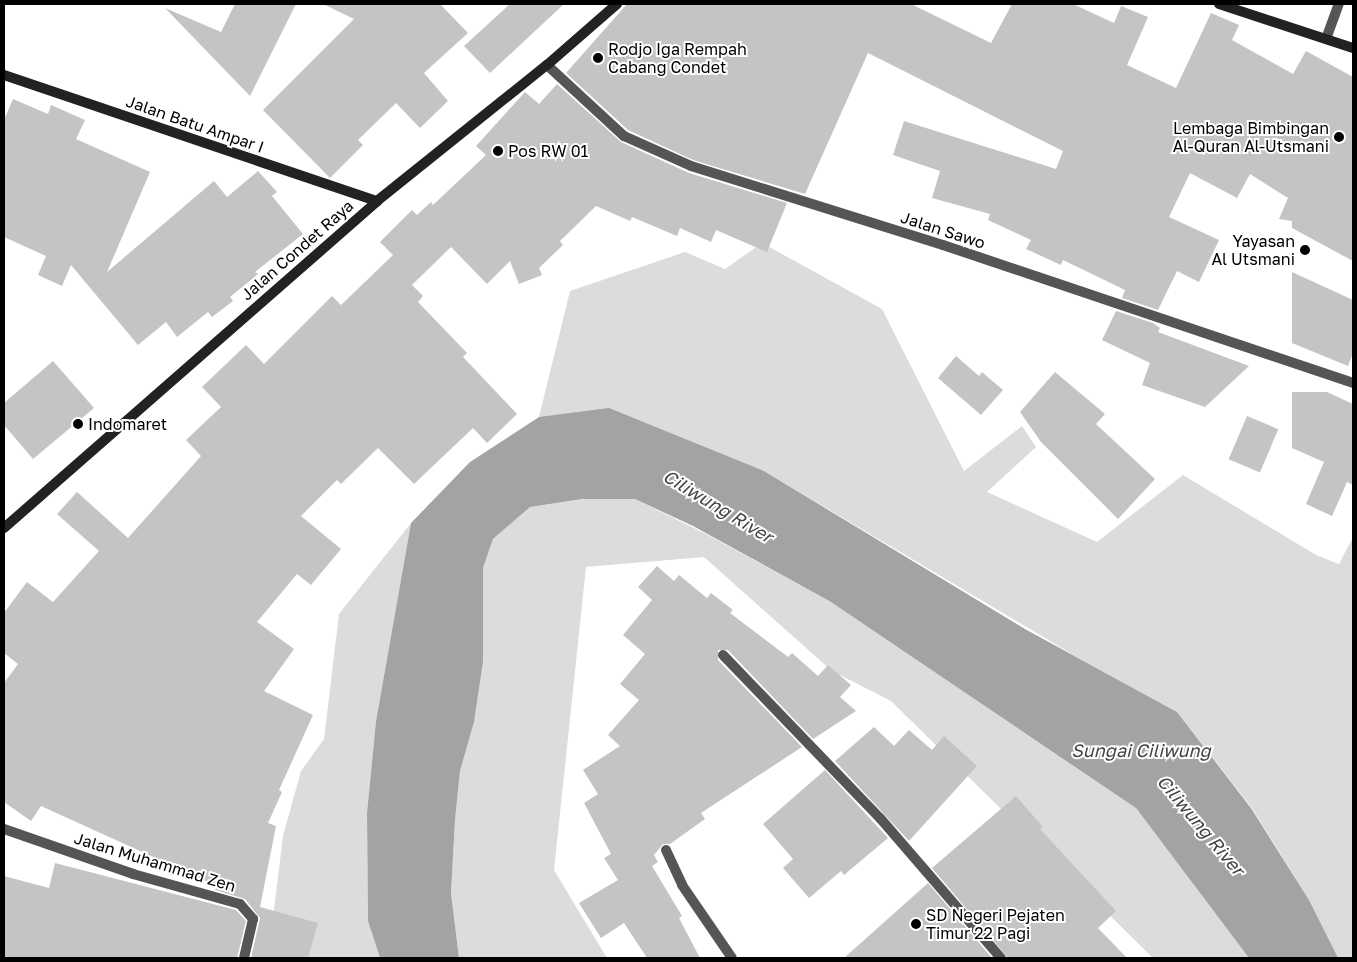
<!DOCTYPE html>
<html>
<head>
<meta charset="utf-8">
<style>
  body { margin:0 }
  #map { position:relative; width:1357px; height:962px; overflow:hidden; background:#fff; font-family:"Golos Text",sans-serif }
  div>[style] { position:absolute }
  [style*='--x'] { left:calc(var(--x)*1px); top:calc(var(--y)*1px); width:calc(var(--w)*1px); rotate:calc(var(--a)*1deg) }
  .green>* { inset:0; background:#dcdcdc }
  .water>* { inset:0; background:#a3a3a3 }
  .building>* { inset:0; background:#c4c4c4; transform-origin:0 0 }
  .street>* { height:10px; margin:-5px; padding:0 5px; transform-origin:5px; border-radius:5px; background:#555 }
  .secondary>* { height:10px; margin:-5px; padding:0 5px; transform-origin:5px; border-radius:5px; background:#222 }
  .dots>* { width:14px; height:14px; translate:-50% -50%; box-sizing:border-box; border:2px solid #fff; border-radius:50% }
  span { translate:-50% -50%; white-space:nowrap; text-align:center; line-height:1.15; -webkit-text-stroke:4px #fff; paint-order:stroke }
  .poi-label { font-size:16px; color:#000 }
  .left { translate:0 -50%; text-align:left }
  .right { translate:-100% -50%; text-align:right }
  .street-label { font-size:16px; color:#000 }
  .water-label { font-size:18px; color:#444; font-style:italic }
  .frame { position:absolute; inset:0; border:5px solid #000; pointer-events:none }
</style>
</head>
<body>
<div id="map">
  <div class="green">
    <div style="clip-path:polygon(762px 243px,882px 309px,964px 471px,1022px 426px,1036px 447px,987px 492px,1097px 542px,1183px 475px,1316px 555px,1339px 564px,1353px 537px,1353px 958px,1337px 958px,1309px 900px,1252px 808px,1177px 712px,1077px 657px,764px 471px,539px 417px,570px 291px,685px 252px,725px 269px)"></div>
    <div style="clip-path:polygon(586px 499px,635px 499px,706px 534px,831px 602px,1021px 728px,1136px 808px,1249px 958px,1153px 958px,891px 701px,832px 671px,704px 557px,586px 567px,554px 870px,607px 958px,459px 958px,451px 893px,455px 820px,460px 771px,474px 722px,483px 662px,483px 568px,493px 539px,530px 507px)"></div>
    <div style="clip-path:polygon(411px 523px,376px 721px,367px 813px,368px 921px,380px 958px,307px 958px,306px 945px,272px 926px,283px 836px,301px 771px,324px 739px,339px 614px)"></div>
  </div>
  <div class="water">
    <div style="clip-path:polygon(609px 408px,764px 471px,1025px 629px,1177px 712px,1251px 808px,1309px 900px,1338px 958px,1249px 958px,1136px 808px,831px 602px,693px 526px,635px 499px,583px 499px,530px 507px,493px 539px,483px 568px,483px 662px,474px 722px,460px 771px,455px 820px,451px 893px,459px 958px,380px 958px,368px 921px,367px 813px,376px 721px,411px 523px,470px 462px,539px 417px)"></div>
  </div>
  <div class="building">
    <div style="clip-path:polygon(235px 4px,296px 4px,250px 96px,165px 8px,221px 32px)"></div>
    <div style="clip-path:polygon(323px 4px,440px 4px,468px 33px,424px 73px,448px 101px,420px 128px,396px 103px,358px 140px,363px 145px,330px 178px,263px 110px,354px 19px)"></div>
    <div style="clip-path:polygon(510px 4px,564px 4px,490px 73px,464px 46px)"></div>
    <div style="clip-path:polygon(627px 4px,911px 4px,991px 43px,1012px 4px,1073px 4px,1114px 23px,1121px 6px,1148px 17px,1127px 65px,1176px 88px,1211px 13px,1239px 25px,1232px 40px,1293px 74px,1306px 51px,1353px 77px,1353px 261px,1292px 228px,1292px 221px,1279px 219px,1288px 198px,1250px 174px,1237px 198px,1190px 173px,1169px 217px,1219px 240px,1199px 282px,1177px 271px,1158px 310px,1122px 298px,1125px 290px,1063px 260px,1061px 265px,1026px 249px,1031px 240px,988px 220px,990px 214px,932px 198px,940px 171px,893px 155px,904px 121px,1056px 169px,1063px 151px,868px 53px,805px 194px,693px 160px,628px 130px,566px 73px)"></div>
    <div style="clip-path:polygon(557px 84px,621px 142px,689px 173px,787px 203px,767px 252px,716px 230px,711px 242px,680px 228px,677px 236px,632px 217px,630px 221px,596px 206px,560px 241px,563px 245px,539px 268px,542px 275px,519px 284px,510px 261px,487px 284px,451px 247px,412px 285px,423px 296px,418px 302px,467px 353px,463px 357px,517px 414px,487px 443px,473px 428px,414px 484px,378px 448px,341px 484px,337px 480px,301px 516px,341px 549px,311px 585px,297px 574px,257px 622px,294px 649px,264px 691px,313px 715px,279px 790px,282px 792px,268px 823px,276px 826px,260px 907px,318px 923px,308px 958px,251px 958px,260px 918px,245px 899px,215px 890px,217px 886px,41px 806px,31px 821px,4px 802px,4px 683px,18px 664px,4px 653px,4px 613px,27px 582px,53px 602px,99px 551px,57px 514px,77px 492px,128px 538px,201px 456px,186px 440px,221px 407px,202px 387px,246px 345px,264px 364px,332px 296px,341px 305px,393px 255px,380px 242px,412px 210px,417px 215px,431px 202px,433px 205px,486px 155px,476px 146px,525px 92px,539px 104px)"></div>
    <div style="clip-path:polygon(13px 99px,48px 114px,51px 105px,85px 120px,76px 139px,150px 172px,107px 272px,214px 181px,227px 197px,258px 171px,277px 192px,272px 196px,303px 234px,255px 272px,258px 274px,230px 297px,233px 301px,212px 317px,208px 312px,177px 337px,166px 322px,138px 345px,71px 265px,62px 286px,38px 275px,46px 256px,4px 237px,4px 120px)"></div>
    <div style="clip-path:polygon(1292px 272px,1353px 300px,1353px 353px,1348px 366px,1292px 343px)"></div>
    <div style="clip-path:polygon(1116px 311px,1153px 323px,1160px 328px,1158px 332px,1249px 366px,1205px 407px,1142px 385px,1150px 363px,1102px 340px)"></div>
    <div style="clip-path:polygon(956px 356px,979px 376px,982px 372px,1003px 390px,981px 415px,938px 378px)"></div>
    <div style="clip-path:polygon(53px 361px,94px 408px,33px 459px,4px 425px,4px 403px)"></div>
    <div style="clip-path:polygon(1055px 372px,1105px 414px,1096px 424px,1155px 479px,1118px 519px,1041px 442px,1020px 412px)"></div>
    <div style="clip-path:polygon(1292px 392px,1327px 392px,1353px 404px,1353px 485px,1347px 482px,1332px 516px,1306px 504px,1324px 462px,1292px 448px)"></div>
    <div style="left:1247px;top:416px;width:34px;height:47px;rotate:23deg"></div>
    <div style="clip-path:polygon(657px 566px,674px 581px,679px 575px,707px 598px,711px 593px,733px 610px,730px 613px,788px 657px,792px 653px,818px 676px,828px 665px,851px 685px,840px 697px,856px 711px,813px 739px,728px 650px,718px 650px,718px 660px,802px 747px,701px 813px,705px 819px,670px 844px,663px 844px,654px 855px,658px 862px,652px 866px,682px 916px,679px 918px,700px 958px,647px 958px,624px 923px,601px 938px,579px 903px,618px 880px,604px 858px,611px 854px,584px 803px,598px 794px,583px 770px,620px 746px,608px 735px,639px 700px,620px 684px,645px 654px,623px 635px,652px 600px,638px 587px)"></div>
    <div style="clip-path:polygon(874px 727px,894px 746px,909px 730px,932px 750px,944px 736px,977px 766px,909px 841px,835px 761px)"></div>
    <div style="clip-path:polygon(825px 770px,888px 838px,844px 875px,841px 871px,809px 898px,783px 868px,793px 859px,763px 824px)"></div>
    <div style="clip-path:polygon(1016px 796px,1043px 827px,1040px 829px,1116px 911px,1098px 928px,1127px 958px,1008px 958px,932px 868px)"></div>
    <div style="clip-path:polygon(55px 863px,236px 910px,246px 921px,237px 958px,4px 958px,4px 876px,49px 888px)"></div>
    <div style="clip-path:polygon(928px 883px,992px 958px,844px 958px)"></div>
  </div>
  <div class="street">
    <div style="--x:1326;--y:39;--w:37;--a:-70"></div>
    <div style="--x:547;--y:65;--w:105;--a:42.7"></div>
    <div style="--x:624;--y:136;--w:73;--a:24.1"></div>
    <div style="--x:691;--y:166;--w:264;--a:17.4"></div>
    <div style="--x:943;--y:245;--w:433;--a:18.6"></div>
    <div style="--x:723;--y:655;--w:226;--a:46.1"></div>
    <div style="--x:880;--y:818;--w:185;--a:49.2"></div>
    <div style="--x:4;--y:829;--w:137;--a:19.2"></div>
    <div style="--x:133;--y:874;--w:111;--a:15.7"></div>
    <div style="--x:240;--y:904;--w:20;--a:49"></div>
    <div style="--x:253;--y:919;--w:40;--a:103"></div>
    <div style="--x:666;--y:850;--w:38;--a:65"></div>
    <div style="--x:682;--y:885;--w:88;--a:55.6"></div>
  </div>
  <div class="secondary">
    <div style="--x:1219;--y:4;--w:141;--a:18.2"></div>
    <div style="--x:4;--y:75;--w:394;--a:18.7"></div>
    <div style="--x:4;--y:528;--w:496;--a:-41.2"></div>
    <div style="--x:377;--y:201;--w:218;--a:-38.7"></div>
    <div style="--x:547;--y:65;--w:93;--a:-41.1"></div>
  </div>
  <div class="dots">
    <div style="left:598px;top:58px;background:#000"></div>
    <div style="left:1339px;top:137px;background:#000"></div>
    <div style="left:498px;top:151px;background:#000"></div>
    <div style="left:1305px;top:250px;background:#000"></div>
    <div style="left:78px;top:424px;background:#000"></div>
    <div style="left:916px;top:924px;background:#000"></div>
  </div>
  <div class="poi-label">
    <span class="left" style="left:608px;top:58px">Rodjo Iga Rempah<br>Cabang Condet</span>
    <span class="right" style="left:1329px;top:137px">Lembaga Bimbingan<br>Al-Quran Al-Utsmani</span>
    <span class="left" style="left:508px;top:151px">Pos RW 01</span>
    <span class="right" style="left:1295px;top:250px">Yayasan<br>Al Utsmani</span>
    <span class="left" style="left:88px;top:424px">Indomaret</span>
    <span class="left" style="left:926px;top:924px">SD Negeri Pejaten<br>Timur 22 Pagi</span>
  </div>
  <div class="street-label">
    <span style="left:195px;top:124px;rotate:19deg">Jalan Batu Ampar I</span>
    <span style="left:943px;top:230px;rotate:18deg">Jalan Sawo</span>
    <span style="left:297px;top:250px;rotate:-41deg">Jalan Condet Raya</span>
    <span style="left:155px;top:862px;rotate:17deg">Jalan Muhammad Zen</span>
  </div>
  <div class="water-label">
    <span style="left:718px;top:506px;rotate:31deg">Ciliwung River</span>
    <span style="left:1141px;top:750px">Sungai Ciliwung</span>
    <span style="left:1201px;top:825px;rotate:50deg">Ciliwung River</span>
  </div>
  <div class="frame"></div>
</div>
</body>
</html>
